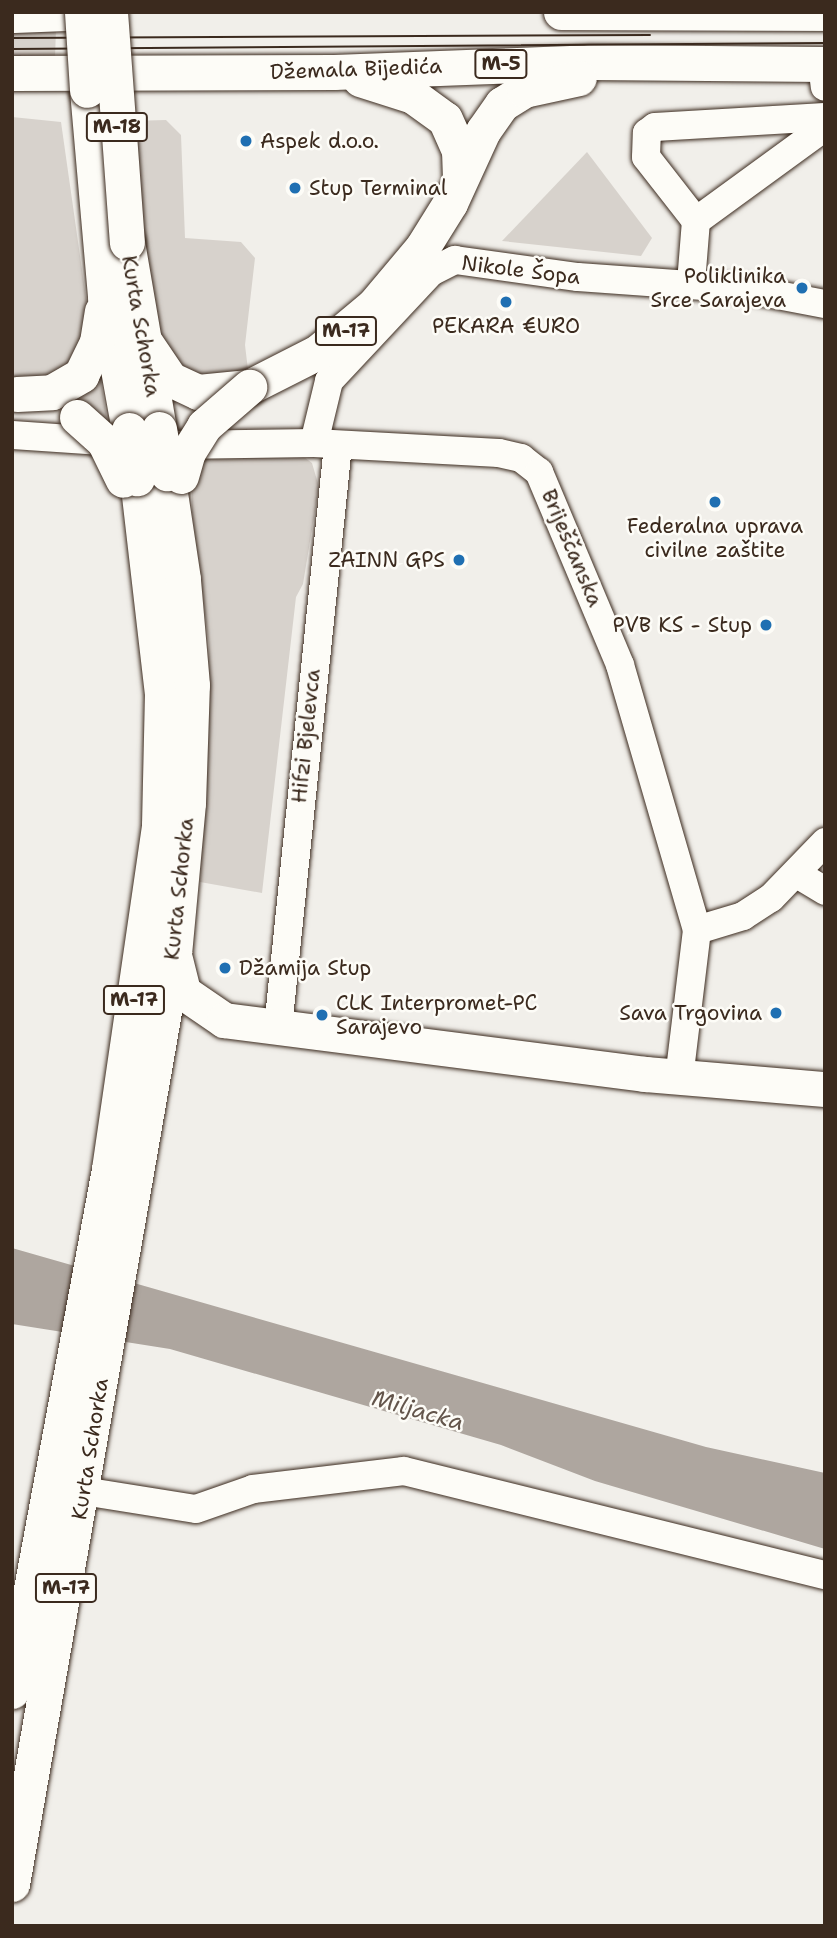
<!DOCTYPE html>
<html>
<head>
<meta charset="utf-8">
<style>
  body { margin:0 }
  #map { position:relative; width:837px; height:1938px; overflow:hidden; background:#f1efea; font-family:"Shantell Sans",sans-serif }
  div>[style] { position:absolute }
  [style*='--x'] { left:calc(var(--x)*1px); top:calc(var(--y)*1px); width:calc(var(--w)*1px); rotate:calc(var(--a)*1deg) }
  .green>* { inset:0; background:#d7d2cc; transform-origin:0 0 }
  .water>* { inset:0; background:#aea69f }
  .roads { filter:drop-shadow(0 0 2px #3b2a1e) drop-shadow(0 0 2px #3b2a1e) }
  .minor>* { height:28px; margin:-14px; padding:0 14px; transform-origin:14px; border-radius:14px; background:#fdfcf7 }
  .major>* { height:35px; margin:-17.5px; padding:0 17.5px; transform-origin:17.5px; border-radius:17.5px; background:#fdfcf7 }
  .tram>* { height:2px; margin:-1px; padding:0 1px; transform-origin:1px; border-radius:1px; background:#3b2a1e }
  .bridges { filter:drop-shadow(0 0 2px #3b2a1e) drop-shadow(0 0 2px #3b2a1e) }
  .major-bridge>* { height:35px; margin:-17.5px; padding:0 17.5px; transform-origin:17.5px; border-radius:17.5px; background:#fdfcf7 }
  .dots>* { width:19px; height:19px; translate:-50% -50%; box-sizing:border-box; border:4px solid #fdfcf7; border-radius:50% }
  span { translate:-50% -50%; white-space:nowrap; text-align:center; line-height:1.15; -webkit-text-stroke:5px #fdfcf7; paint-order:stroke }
  .shield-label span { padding:2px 5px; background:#fdfcf7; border:2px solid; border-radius:5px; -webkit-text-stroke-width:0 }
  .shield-label { font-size:19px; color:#3b2a1e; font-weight:700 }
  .street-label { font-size:21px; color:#3b2a1e }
  .poi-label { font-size:21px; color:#3b2a1e }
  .left { translate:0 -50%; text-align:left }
  .right { translate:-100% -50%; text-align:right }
  .water-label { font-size:23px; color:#63554b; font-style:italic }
  .frame { position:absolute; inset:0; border:14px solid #3b2a1e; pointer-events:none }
</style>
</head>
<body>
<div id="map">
  <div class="green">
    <div style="left:56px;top:29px;width:34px;height:44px;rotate:92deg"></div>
    <div style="clip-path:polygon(12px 117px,61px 122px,89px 319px,70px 370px,44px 384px,12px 381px)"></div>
    <div style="clip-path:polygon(166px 120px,181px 135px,185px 238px,241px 242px,255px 258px,245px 345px,248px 370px,199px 379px,173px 365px,147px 303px,130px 121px)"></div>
    <div style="clip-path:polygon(587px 152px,652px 238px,641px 256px,502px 241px)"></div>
    <div style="clip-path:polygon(100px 376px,109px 432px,69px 403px)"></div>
    <div style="clip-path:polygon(300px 454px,312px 463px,319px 487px,303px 584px,296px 597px,262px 893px,200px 882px,209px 645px,192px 513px,192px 484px,204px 455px)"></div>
  </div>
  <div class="water">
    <div style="clip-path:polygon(12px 1248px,706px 1447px,825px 1473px,825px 1549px,595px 1481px,501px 1445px,170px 1349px,12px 1324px)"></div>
  </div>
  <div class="roads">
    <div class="minor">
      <div style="--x:822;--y:64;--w:23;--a:83"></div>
      <div style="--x:696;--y:221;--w:160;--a:-36.1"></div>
      <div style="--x:691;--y:283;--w:62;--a:-85.4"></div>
      <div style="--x:696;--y:221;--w:81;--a:-128"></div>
      <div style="--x:646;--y:157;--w:24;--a:-88"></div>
      <div style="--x:647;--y:133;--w:10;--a:-37"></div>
      <div style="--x:655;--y:127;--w:170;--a:-3.4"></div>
      <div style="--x:12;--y:435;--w:102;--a:3.9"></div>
      <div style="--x:314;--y:443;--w:64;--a:-76.4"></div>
      <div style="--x:329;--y:381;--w:149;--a:-46.9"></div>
      <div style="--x:431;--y:272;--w:27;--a:-27"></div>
      <div style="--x:455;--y:260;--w:124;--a:7.9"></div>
      <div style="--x:578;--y:277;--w:168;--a:4.1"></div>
      <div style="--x:746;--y:289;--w:80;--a:10.8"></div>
      <div style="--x:176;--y:445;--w:138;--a:-0.8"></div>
      <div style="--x:314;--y:443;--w:185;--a:3.1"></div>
      <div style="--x:499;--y:453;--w:23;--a:13"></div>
      <div style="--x:521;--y:458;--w:23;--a:38"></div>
      <div style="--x:539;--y:472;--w:209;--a:67.2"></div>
      <div style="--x:620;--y:665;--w:276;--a:73.8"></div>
      <div style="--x:697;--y:930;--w:149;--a:96.9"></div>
      <div style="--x:797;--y:874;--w:33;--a:31"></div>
      <div style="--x:697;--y:930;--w:48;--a:-16.9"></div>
      <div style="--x:743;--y:916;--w:33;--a:-33"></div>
      <div style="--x:771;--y:898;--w:78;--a:-46"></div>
      <div style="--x:278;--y:1028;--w:586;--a:-84.12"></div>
      <div style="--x:83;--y:1491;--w:114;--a:9.1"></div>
      <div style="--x:196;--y:1509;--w:60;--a:-19.3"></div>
      <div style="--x:253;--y:1489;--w:152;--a:-6.8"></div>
      <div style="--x:404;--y:1471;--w:434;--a:13.9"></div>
    </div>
    <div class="major">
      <div style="--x:561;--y:12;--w:264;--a:0.2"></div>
      <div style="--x:12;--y:15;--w:82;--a:-2.1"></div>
      <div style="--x:12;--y:73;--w:322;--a:-0.2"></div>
      <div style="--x:334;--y:72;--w:256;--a:-2.2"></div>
      <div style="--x:590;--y:62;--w:235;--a:0.5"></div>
      <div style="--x:360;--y:79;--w:56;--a:17.8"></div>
      <div style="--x:413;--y:96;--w:39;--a:36"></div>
      <div style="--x:445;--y:119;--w:34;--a:66"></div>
      <div style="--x:459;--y:150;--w:25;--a:88"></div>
      <div style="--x:87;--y:90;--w:208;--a:85"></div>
      <div style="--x:105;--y:297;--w:135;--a:79.8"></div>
      <div style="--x:127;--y:242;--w:190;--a:80.3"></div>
      <div style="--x:141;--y:336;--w:52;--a:56"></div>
      <div style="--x:170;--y:379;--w:31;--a:25"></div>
      <div style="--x:198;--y:392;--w:51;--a:-5.6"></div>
      <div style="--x:249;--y:387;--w:77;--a:-26.9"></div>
      <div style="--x:318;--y:352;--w:73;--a:-40"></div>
      <div style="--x:374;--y:305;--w:75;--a:-49.9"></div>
      <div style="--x:422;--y:248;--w:53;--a:-58.1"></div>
      <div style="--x:450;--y:203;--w:79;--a:-65.4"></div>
      <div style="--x:483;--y:131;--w:33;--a:-55"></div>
      <div style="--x:502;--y:104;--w:26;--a:-32"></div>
      <div style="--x:524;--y:90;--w:56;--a:-12.3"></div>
      <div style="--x:17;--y:394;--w:35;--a:-3"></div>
      <div style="--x:52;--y:392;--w:34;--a:-30"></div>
      <div style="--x:81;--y:375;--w:37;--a:-64"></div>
      <div style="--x:97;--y:342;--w:31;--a:-81"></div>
      <div style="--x:175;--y:959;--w:34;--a:76"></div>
      <div style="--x:183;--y:992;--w:50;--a:34.3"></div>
      <div style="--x:224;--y:1020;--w:424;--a:7.3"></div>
      <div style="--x:645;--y:1074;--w:181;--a:4.8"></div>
      <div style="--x:12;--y:1691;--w:531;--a:-79.47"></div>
      <div style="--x:109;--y:1169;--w:348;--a:-81.7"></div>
      <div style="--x:159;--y:825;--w:131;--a:-88.7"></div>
      <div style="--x:162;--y:694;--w:217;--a:-96.6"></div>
      <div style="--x:12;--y:1884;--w:944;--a:-80.12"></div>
      <div style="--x:174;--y:954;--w:152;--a:-84.7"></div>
      <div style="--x:188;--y:803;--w:118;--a:-88.1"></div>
      <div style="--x:192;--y:685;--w:106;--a:-94.9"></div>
      <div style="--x:183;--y:579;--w:107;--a:-98.6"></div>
    </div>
  </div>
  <div class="tram">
    <div style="--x:12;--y:38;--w:638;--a:-0.27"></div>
    <div style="--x:12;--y:49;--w:813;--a:-0.42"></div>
  </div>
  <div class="bridges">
    <div class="major-bridge">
      <div style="--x:82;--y:12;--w:78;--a:86.3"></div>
      <div style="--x:110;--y:12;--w:231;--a:85.8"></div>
      <div style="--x:77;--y:417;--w:36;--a:42"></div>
      <div style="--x:104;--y:441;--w:43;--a:64"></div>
      <div style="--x:159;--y:429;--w:45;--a:79.7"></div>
      <div style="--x:129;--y:430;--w:49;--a:80.5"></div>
      <div style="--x:181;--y:476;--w:25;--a:-74"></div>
      <div style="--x:188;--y:452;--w:31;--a:-58"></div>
      <div style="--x:204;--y:426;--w:60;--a:-40.9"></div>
    </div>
  </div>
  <div class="dots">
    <div style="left:246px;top:141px;background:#1f6fb2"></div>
    <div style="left:295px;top:188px;background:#1f6fb2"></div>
    <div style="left:802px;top:288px;background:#1f6fb2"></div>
    <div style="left:506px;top:302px;background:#1f6fb2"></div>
    <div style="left:715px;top:502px;background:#1f6fb2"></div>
    <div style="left:459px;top:560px;background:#1f6fb2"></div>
    <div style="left:766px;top:625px;background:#1f6fb2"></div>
    <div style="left:225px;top:968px;background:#1f6fb2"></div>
    <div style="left:776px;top:1013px;background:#1f6fb2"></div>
    <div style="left:322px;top:1015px;background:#1f6fb2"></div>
  </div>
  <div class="shield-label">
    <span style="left:501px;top:64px">M-5</span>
    <span style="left:117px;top:127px">M-18</span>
    <span style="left:346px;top:331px">M-17</span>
    <span style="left:134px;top:1000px">M-17</span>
    <span style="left:66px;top:1588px">M-17</span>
  </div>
  <div class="street-label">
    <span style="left:356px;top:69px;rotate:-2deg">Džemala Bijedića</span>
    <span style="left:521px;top:270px;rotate:7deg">Nikole Šopa</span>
    <span style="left:141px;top:326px;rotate:80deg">Kurta Schorka</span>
    <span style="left:572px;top:548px;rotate:67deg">Briješčanska</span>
    <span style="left:306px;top:736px;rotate:-84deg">Hifzi Bjelevca</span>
    <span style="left:179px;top:889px;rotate:-84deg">Kurta Schorka</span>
    <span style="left:90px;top:1449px;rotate:-81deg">Kurta Schorka</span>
  </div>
  <div class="poi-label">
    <span class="left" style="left:260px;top:141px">Aspek d.o.o.</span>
    <span class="left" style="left:309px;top:188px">Stup Terminal</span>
    <span class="right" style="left:786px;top:288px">Poliklinika<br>Srce Sarajeva</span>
    <span style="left:506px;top:326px">PEKARA €URO</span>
    <span style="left:715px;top:538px">Federalna uprava<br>civilne zaštite</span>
    <span class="right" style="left:445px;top:560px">ZAINN GPS</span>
    <span class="right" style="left:752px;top:625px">PVB KS - Stup</span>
    <span class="left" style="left:239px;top:968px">Džamija Stup</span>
    <span class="left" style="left:336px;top:1015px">CLK Interpromet-PC<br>Sarajevo</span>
    <span class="right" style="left:762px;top:1013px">Sava Trgovina</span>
  </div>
  <div class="water-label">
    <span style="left:418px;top:1410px;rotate:16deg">Miljacka</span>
  </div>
  <div class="frame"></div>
</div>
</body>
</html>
